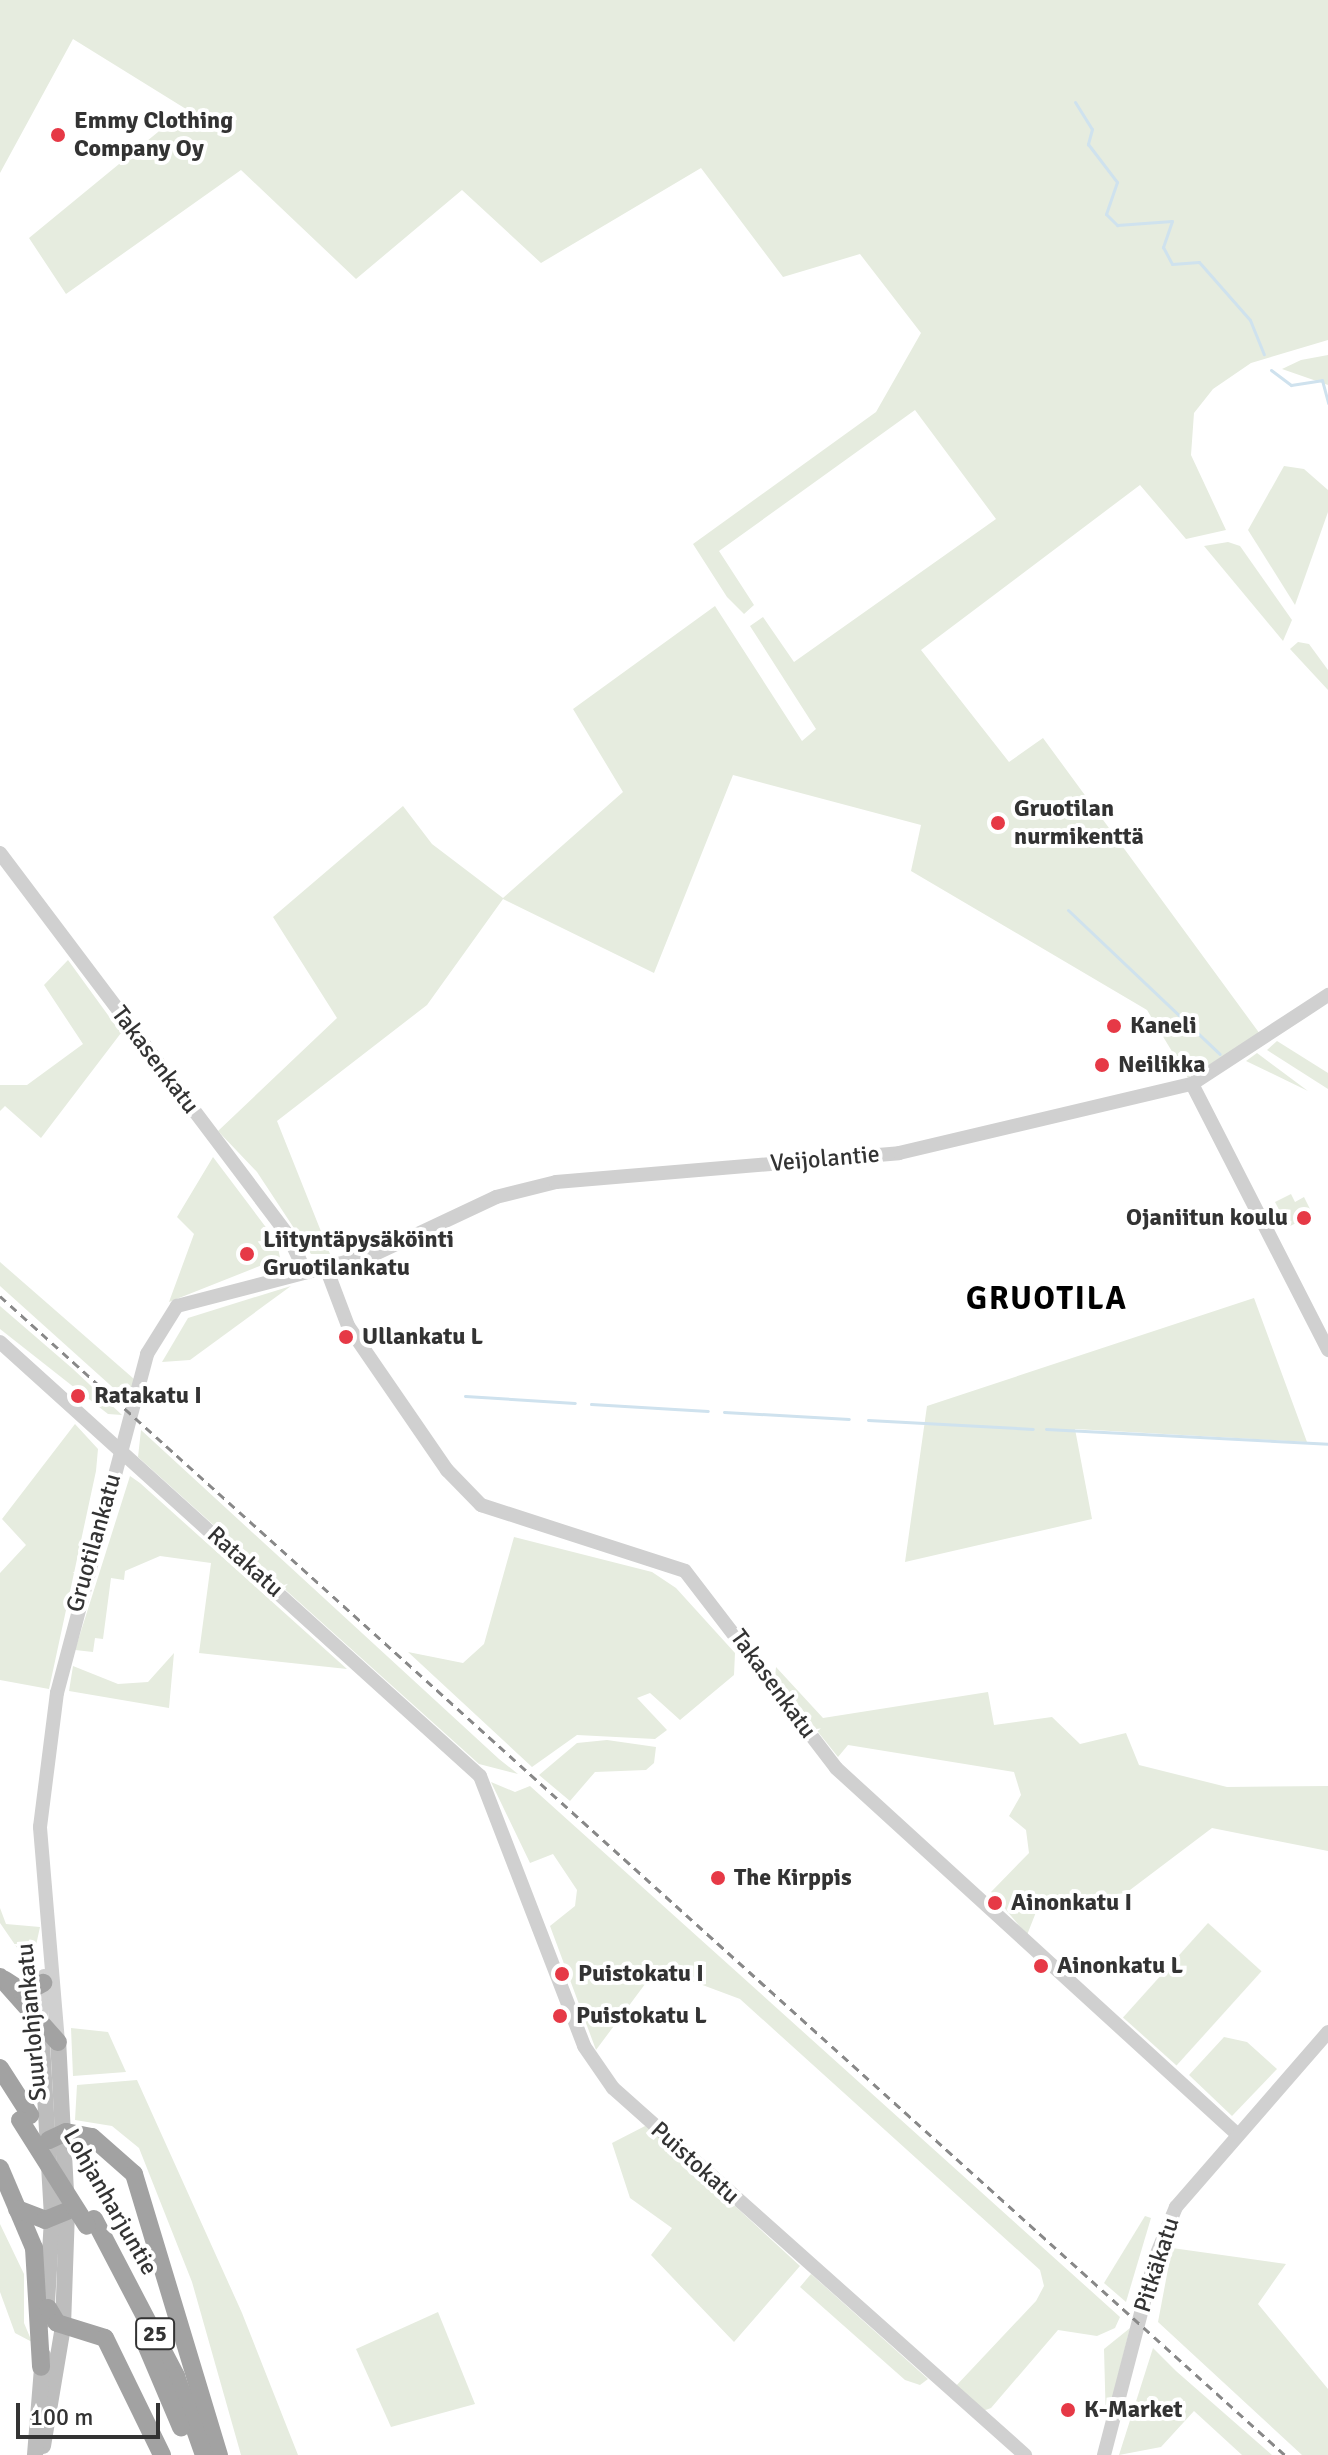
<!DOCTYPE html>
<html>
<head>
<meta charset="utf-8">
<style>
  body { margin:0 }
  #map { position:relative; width:1328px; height:2455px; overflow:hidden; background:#fff; font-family:Signika,sans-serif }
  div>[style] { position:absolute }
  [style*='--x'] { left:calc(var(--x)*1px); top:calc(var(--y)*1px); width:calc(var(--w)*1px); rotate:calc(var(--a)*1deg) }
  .green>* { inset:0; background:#e6ecdf; transform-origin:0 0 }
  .stream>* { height:3px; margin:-1.5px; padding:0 1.5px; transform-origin:1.5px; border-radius:1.5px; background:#cfe2ee }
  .tertiary>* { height:14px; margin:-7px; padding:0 7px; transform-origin:7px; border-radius:7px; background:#d0d0d0 }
  .secondary>* { height:16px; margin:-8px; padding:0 8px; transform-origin:8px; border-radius:8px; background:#bdbdbd }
  .trunk>* { height:18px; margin:-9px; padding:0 9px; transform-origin:9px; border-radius:9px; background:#a2a2a2 }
  .rail>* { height:3px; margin-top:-1.5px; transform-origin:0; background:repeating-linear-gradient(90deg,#888 0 8px,transparent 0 14px) }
  .trunk-bridge>* { height:18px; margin:-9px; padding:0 9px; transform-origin:9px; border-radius:9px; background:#a2a2a2 }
  .dots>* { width:22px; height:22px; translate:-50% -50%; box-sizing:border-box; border:4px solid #fff; border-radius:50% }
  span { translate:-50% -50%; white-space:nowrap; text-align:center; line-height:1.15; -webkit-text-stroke:8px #fff; paint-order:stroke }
  .shield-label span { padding:2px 6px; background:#fff; border:2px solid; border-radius:6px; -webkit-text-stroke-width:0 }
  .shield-label { font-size:22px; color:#333; font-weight:700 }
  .poi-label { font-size:24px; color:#333; font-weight:700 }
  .left { translate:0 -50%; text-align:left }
  .right { translate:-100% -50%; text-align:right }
  .street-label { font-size:24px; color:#333 }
  .district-label { font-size:32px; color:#000; font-weight:700; letter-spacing:2px }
  .scale { position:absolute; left:16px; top:2403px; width:144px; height:36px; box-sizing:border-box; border:4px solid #333; border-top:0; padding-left:10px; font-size:24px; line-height:28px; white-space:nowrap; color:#333; -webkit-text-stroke:6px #fff; paint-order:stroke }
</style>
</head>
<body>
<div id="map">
  <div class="green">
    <div style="clip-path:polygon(0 0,1328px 0,1328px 340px,1251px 363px,1213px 389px,1194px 413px,1191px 455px,1226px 530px,1186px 539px,1140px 485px,921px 650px,1009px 762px,1043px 738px,1260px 1034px,1188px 1078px,1147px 1010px,911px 871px,921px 825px,733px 775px,654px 973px,503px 899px,427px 1005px,277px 1121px,330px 1254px,311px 1254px,257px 1172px,218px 1131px,337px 1018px,273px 917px,403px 806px,432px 844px,503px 898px,623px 792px,573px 709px,715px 606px,802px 741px,816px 729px,750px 626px,763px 617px,794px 662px,996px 519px,915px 410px,719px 551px,754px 605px,744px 614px,727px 597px,693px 544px,876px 412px,921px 333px,860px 254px,783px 277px,701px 168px,541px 263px,462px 190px,356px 279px,241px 170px,66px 294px,29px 238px,186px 109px,73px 39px,0 173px)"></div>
    <div style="clip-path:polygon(1328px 355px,1328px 385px,1282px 369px,1301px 360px)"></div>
    <div style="clip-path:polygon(1284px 466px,1304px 469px,1328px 490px,1328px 512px,1295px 605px,1248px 530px)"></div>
    <div style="clip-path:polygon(1228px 542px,1240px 546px,1292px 620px,1283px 641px,1204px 546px)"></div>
    <div style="clip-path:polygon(1298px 642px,1309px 644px,1328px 670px,1328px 690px,1290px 649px)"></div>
    <div style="clip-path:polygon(68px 960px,121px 1033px,41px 1138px,5px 1106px,0 1111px,0 1085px,27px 1085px,83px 1044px,44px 985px)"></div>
    <div style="clip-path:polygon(1277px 1041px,1328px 1073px,1328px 1089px,1267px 1050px)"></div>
    <div style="clip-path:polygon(1257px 1053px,1308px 1091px,1246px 1061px)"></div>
    <div style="clip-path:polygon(213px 1157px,277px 1242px,280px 1258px,169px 1302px,194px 1234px,177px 1217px)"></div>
    <div style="clip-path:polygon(1291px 1194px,1295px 1202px,1304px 1197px,1313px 1215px,1288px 1227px,1275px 1202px)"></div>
    <div style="clip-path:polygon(0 1262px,134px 1379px,129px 1402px,0 1286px)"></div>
    <div style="clip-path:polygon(291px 1286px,190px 1360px,162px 1362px,188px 1318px)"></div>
    <div style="clip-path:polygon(1254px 1298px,1307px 1442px,1075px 1429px,1092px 1519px,905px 1562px,927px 1406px)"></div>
    <div style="clip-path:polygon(0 1306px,73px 1369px,122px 1415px,108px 1414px,0 1329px)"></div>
    <div style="clip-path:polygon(75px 1424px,98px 1449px,96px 1471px,49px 1689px,0 1680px,0 1573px,26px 1545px,2px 1519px)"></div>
    <div style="clip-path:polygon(141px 1430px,499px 1759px,518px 1774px,479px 1764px,138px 1457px)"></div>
    <div style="clip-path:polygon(130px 1476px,140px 1483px,347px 1669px,199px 1653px,211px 1563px,160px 1556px,125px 1571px,124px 1580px,111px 1578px,103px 1639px,95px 1638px,93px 1652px,75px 1650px)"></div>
    <div style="clip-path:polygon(514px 1537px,652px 1572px,676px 1588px,735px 1653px,734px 1675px,680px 1720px,650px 1693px,637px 1698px,667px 1730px,655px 1739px,577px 1735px,532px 1767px,408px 1652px,463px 1663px,484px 1644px)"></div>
    <div style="clip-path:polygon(174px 1653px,169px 1708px,69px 1691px,73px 1666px,118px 1684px,148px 1682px)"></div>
    <div style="clip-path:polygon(776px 1667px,823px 1718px,988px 1692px,994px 1725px,1052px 1717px,1080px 1744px,1126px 1733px,1139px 1765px,1227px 1787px,1328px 1786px,1328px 1851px,1212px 1828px,1126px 1893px,1040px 1902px,1027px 1935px,991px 1892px,1029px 1853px,1026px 1830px,1009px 1816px,1021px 1795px,1014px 1772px,848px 1745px,838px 1757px,775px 1678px)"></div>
    <div style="clip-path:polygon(607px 1740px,656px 1747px,654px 1763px,646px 1770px,595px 1772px,570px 1801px,539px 1775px,577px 1743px)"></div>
    <div style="clip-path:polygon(491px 1782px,515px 1792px,530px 1786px,1120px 2317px,1115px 2328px,1097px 2336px,1058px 2330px,991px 2408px,983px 2411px,954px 2388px,1036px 2301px,1044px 2286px,1040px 2270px,740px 1999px,657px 1968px,596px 2050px,550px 1926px,575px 1906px,577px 1890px,553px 1854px,530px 1863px)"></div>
    <div style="clip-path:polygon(0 1908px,6px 1924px,40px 1927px,31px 1968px,0 1923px)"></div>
    <div style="left:1208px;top:1923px;width:72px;height:127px;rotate:42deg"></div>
    <div style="clip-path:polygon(71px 2028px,108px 2032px,126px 2072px,73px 2076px)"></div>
    <div style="clip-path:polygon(1224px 2037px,1247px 2042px,1277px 2069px,1232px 2116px,1189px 2075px)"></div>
    <div style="clip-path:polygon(137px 2080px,242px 2313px,298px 2455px,241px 2455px,192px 2282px,139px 2148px,112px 2126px,75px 2120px,77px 2085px)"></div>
    <div style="clip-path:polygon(647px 2125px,800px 2266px,734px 2342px,651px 2255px,672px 2228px,630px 2198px,612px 2143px)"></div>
    <div style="clip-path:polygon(1145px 2216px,1151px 2218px,1126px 2302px,1104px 2283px)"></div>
    <div style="clip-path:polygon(0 2224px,24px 2274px,24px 2323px,32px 2342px,15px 2333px,0 2292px)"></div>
    <div style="clip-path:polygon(1172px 2248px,1286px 2264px,1258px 2304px,1328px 2389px,1328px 2455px,1302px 2455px,1158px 2322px)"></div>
    <div style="clip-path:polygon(811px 2274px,928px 2379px,920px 2385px,905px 2380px,800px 2287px)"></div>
    <div style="clip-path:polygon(438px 2312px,475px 2404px,391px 2427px,356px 2349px)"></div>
    <div style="clip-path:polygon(1130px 2328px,1106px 2424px,1104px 2349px)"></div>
    <div style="clip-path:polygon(1153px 2348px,1176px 2371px,1272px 2455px,1242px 2455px,1194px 2411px,1161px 2447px,1119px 2455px)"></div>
  </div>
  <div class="stream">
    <div style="--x:1075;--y:102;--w:32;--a:58"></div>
    <div style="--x:1092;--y:129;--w:16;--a:105"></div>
    <div style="--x:1088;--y:144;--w:48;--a:52.7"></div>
    <div style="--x:1117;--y:182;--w:34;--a:109"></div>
    <div style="--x:1106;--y:214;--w:16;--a:45"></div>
    <div style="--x:1117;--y:225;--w:55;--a:-4.2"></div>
    <div style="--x:1172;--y:221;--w:28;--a:109"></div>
    <div style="--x:1163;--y:247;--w:19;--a:62"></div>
    <div style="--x:1172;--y:264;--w:27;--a:-4"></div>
    <div style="--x:1199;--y:262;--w:77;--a:48.7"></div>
    <div style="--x:1250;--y:320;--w:37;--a:68"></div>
    <div style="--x:1271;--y:370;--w:25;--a:37"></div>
    <div style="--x:1291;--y:385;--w:31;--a:-9"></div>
    <div style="--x:1322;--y:380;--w:24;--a:75"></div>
    <div style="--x:1068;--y:910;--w:209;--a:43.5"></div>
    <div style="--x:465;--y:1396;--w:110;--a:3.6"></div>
    <div style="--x:591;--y:1404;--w:117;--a:3.4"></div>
    <div style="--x:724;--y:1412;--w:125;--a:3.2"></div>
    <div style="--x:868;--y:1420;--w:165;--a:3.1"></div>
    <div style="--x:1046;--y:1429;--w:282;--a:3"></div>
  </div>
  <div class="tertiary">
    <div style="--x:0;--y:853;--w:481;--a:53"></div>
    <div style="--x:289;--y:1237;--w:35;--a:65"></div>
    <div style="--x:1192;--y:1084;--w:299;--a:62.9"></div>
    <div style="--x:325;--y:1265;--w:65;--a:69.3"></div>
    <div style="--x:348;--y:1326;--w:175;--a:55.5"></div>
    <div style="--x:447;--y:1470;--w:49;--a:45.8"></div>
    <div style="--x:481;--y:1505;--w:214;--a:17.9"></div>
    <div style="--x:685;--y:1571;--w:248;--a:52.5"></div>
    <div style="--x:836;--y:1768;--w:543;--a:42.39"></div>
    <div style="--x:0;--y:1342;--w:647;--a:42.12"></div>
    <div style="--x:480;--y:1776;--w:289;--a:68.9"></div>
    <div style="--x:584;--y:2046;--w:51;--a:55.4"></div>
    <div style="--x:613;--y:2088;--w:552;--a:41.69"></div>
    <div style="--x:41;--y:2026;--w:50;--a:-86.6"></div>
    <div style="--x:58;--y:2042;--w:216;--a:-94.8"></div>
    <div style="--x:40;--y:1827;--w:135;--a:-82.8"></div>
    <div style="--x:57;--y:1693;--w:351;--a:-75.1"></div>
    <div style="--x:147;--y:1354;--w:57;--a:-58"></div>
    <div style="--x:177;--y:1306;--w:203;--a:-14.6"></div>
    <div style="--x:373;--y:1255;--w:136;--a:-25.2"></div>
    <div style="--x:496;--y:1197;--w:62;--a:-14"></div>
    <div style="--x:556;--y:1182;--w:344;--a:-4.8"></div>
    <div style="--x:899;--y:1153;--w:301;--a:-13.3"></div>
    <div style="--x:1192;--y:1084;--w:163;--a:-33.2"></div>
    <div style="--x:1104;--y:2455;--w:206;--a:-75.4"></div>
    <div style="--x:1156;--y:2256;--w:53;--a:-67.8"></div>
    <div style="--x:1176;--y:2207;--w:232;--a:-49"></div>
  </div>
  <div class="secondary">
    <div style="--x:41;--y:2026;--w:193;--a:86.7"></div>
    <div style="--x:52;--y:2219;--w:101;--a:93.4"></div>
    <div style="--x:43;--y:2446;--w:122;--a:-80.5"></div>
    <div style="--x:63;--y:2326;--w:115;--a:-88"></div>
    <div style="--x:67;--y:2211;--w:169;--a:-93"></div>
    <div style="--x:35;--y:2455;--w:100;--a:-85.4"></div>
  </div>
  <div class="trunk">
    <div style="--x:0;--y:1977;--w:87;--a:48.3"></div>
    <div style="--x:5;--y:1980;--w:24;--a:33"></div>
    <div style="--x:25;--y:1993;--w:21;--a:-29"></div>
    <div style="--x:0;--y:2068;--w:56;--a:57.4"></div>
    <div style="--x:49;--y:2140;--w:19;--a:-25"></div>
    <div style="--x:66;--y:2132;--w:26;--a:11"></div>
    <div style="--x:92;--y:2137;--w:56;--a:41.4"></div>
    <div style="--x:134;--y:2174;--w:294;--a:73.2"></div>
    <div style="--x:0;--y:2168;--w:87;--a:67"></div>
    <div style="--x:34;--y:2248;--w:119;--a:86.6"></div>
    <div style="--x:17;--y:2209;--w:30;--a:21"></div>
    <div style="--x:45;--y:2220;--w:24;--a:-22"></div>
    <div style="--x:94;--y:2219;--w:177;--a:62.4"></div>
    <div style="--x:176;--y:2376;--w:84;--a:70.5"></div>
    <div style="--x:48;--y:2308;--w:17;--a:59"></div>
    <div style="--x:57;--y:2323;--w:50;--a:17.4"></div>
    <div style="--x:105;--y:2338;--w:130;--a:64"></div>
    <div style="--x:144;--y:2340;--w:95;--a:67"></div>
  </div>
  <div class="rail">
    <div style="--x:0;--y:1296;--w:1730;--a:42.05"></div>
  </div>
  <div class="trunk-bridge">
    <div style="--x:20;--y:2120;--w:125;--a:57.7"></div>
  </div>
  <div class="dots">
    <div style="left:58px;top:135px;background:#e63946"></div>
    <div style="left:998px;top:823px;background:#e63946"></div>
    <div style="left:1114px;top:1026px;background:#e63946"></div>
    <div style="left:1102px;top:1065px;background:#e63946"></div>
    <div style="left:1304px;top:1218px;background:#e63946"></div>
    <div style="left:247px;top:1254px;background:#e63946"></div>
    <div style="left:346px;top:1337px;background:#e63946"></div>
    <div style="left:78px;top:1396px;background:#e63946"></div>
    <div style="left:718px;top:1878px;background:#e63946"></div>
    <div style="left:995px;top:1903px;background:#e63946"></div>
    <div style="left:1041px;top:1966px;background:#e63946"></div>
    <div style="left:562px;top:1974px;background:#e63946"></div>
    <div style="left:560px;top:2016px;background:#e63946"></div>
    <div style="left:1068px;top:2410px;background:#e63946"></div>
  </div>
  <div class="shield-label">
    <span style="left:155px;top:2334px">25</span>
  </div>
  <div class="poi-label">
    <span class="left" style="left:74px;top:135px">Emmy Clothing<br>Company Oy</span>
    <span class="left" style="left:1014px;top:823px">Gruotilan<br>nurmikenttä</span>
    <span class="left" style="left:1130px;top:1026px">Kaneli</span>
    <span class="left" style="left:1118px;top:1065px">Neilikka</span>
    <span class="right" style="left:1288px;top:1218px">Ojaniitun koulu</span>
    <span class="left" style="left:263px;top:1254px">Liityntäpysäköinti<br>Gruotilankatu</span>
    <span class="left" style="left:362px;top:1337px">Ullankatu L</span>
    <span class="left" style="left:94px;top:1396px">Ratakatu I</span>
    <span class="left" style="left:734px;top:1878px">The Kirppis</span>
    <span class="left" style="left:1011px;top:1903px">Ainonkatu I</span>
    <span class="left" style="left:1057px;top:1966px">Ainonkatu L</span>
    <span class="left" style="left:578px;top:1974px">Puistokatu I</span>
    <span class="left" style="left:576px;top:2016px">Puistokatu L</span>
    <span class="left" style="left:1084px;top:2410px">K-Market</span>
  </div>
  <div class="street-label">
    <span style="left:155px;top:1060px;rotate:53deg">Takasenkatu</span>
    <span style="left:825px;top:1159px;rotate:-5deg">Veijolantie</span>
    <span style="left:94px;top:1543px;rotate:-74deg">Gruotilankatu</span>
    <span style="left:245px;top:1562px;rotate:42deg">Ratakatu</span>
    <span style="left:773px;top:1684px;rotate:54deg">Takasenkatu</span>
    <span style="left:32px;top:2022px;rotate:-95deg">Suurlohjankatu</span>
    <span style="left:695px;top:2163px;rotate:42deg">Puistokatu</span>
    <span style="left:110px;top:2202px;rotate:60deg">Lohjanharjuntie</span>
    <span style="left:1157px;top:2265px;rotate:-72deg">Pitkäkatu</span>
  </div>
  <div class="district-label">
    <span style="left:1047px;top:1299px">GRUOTILA</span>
  </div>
  <div class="scale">100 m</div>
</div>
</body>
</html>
